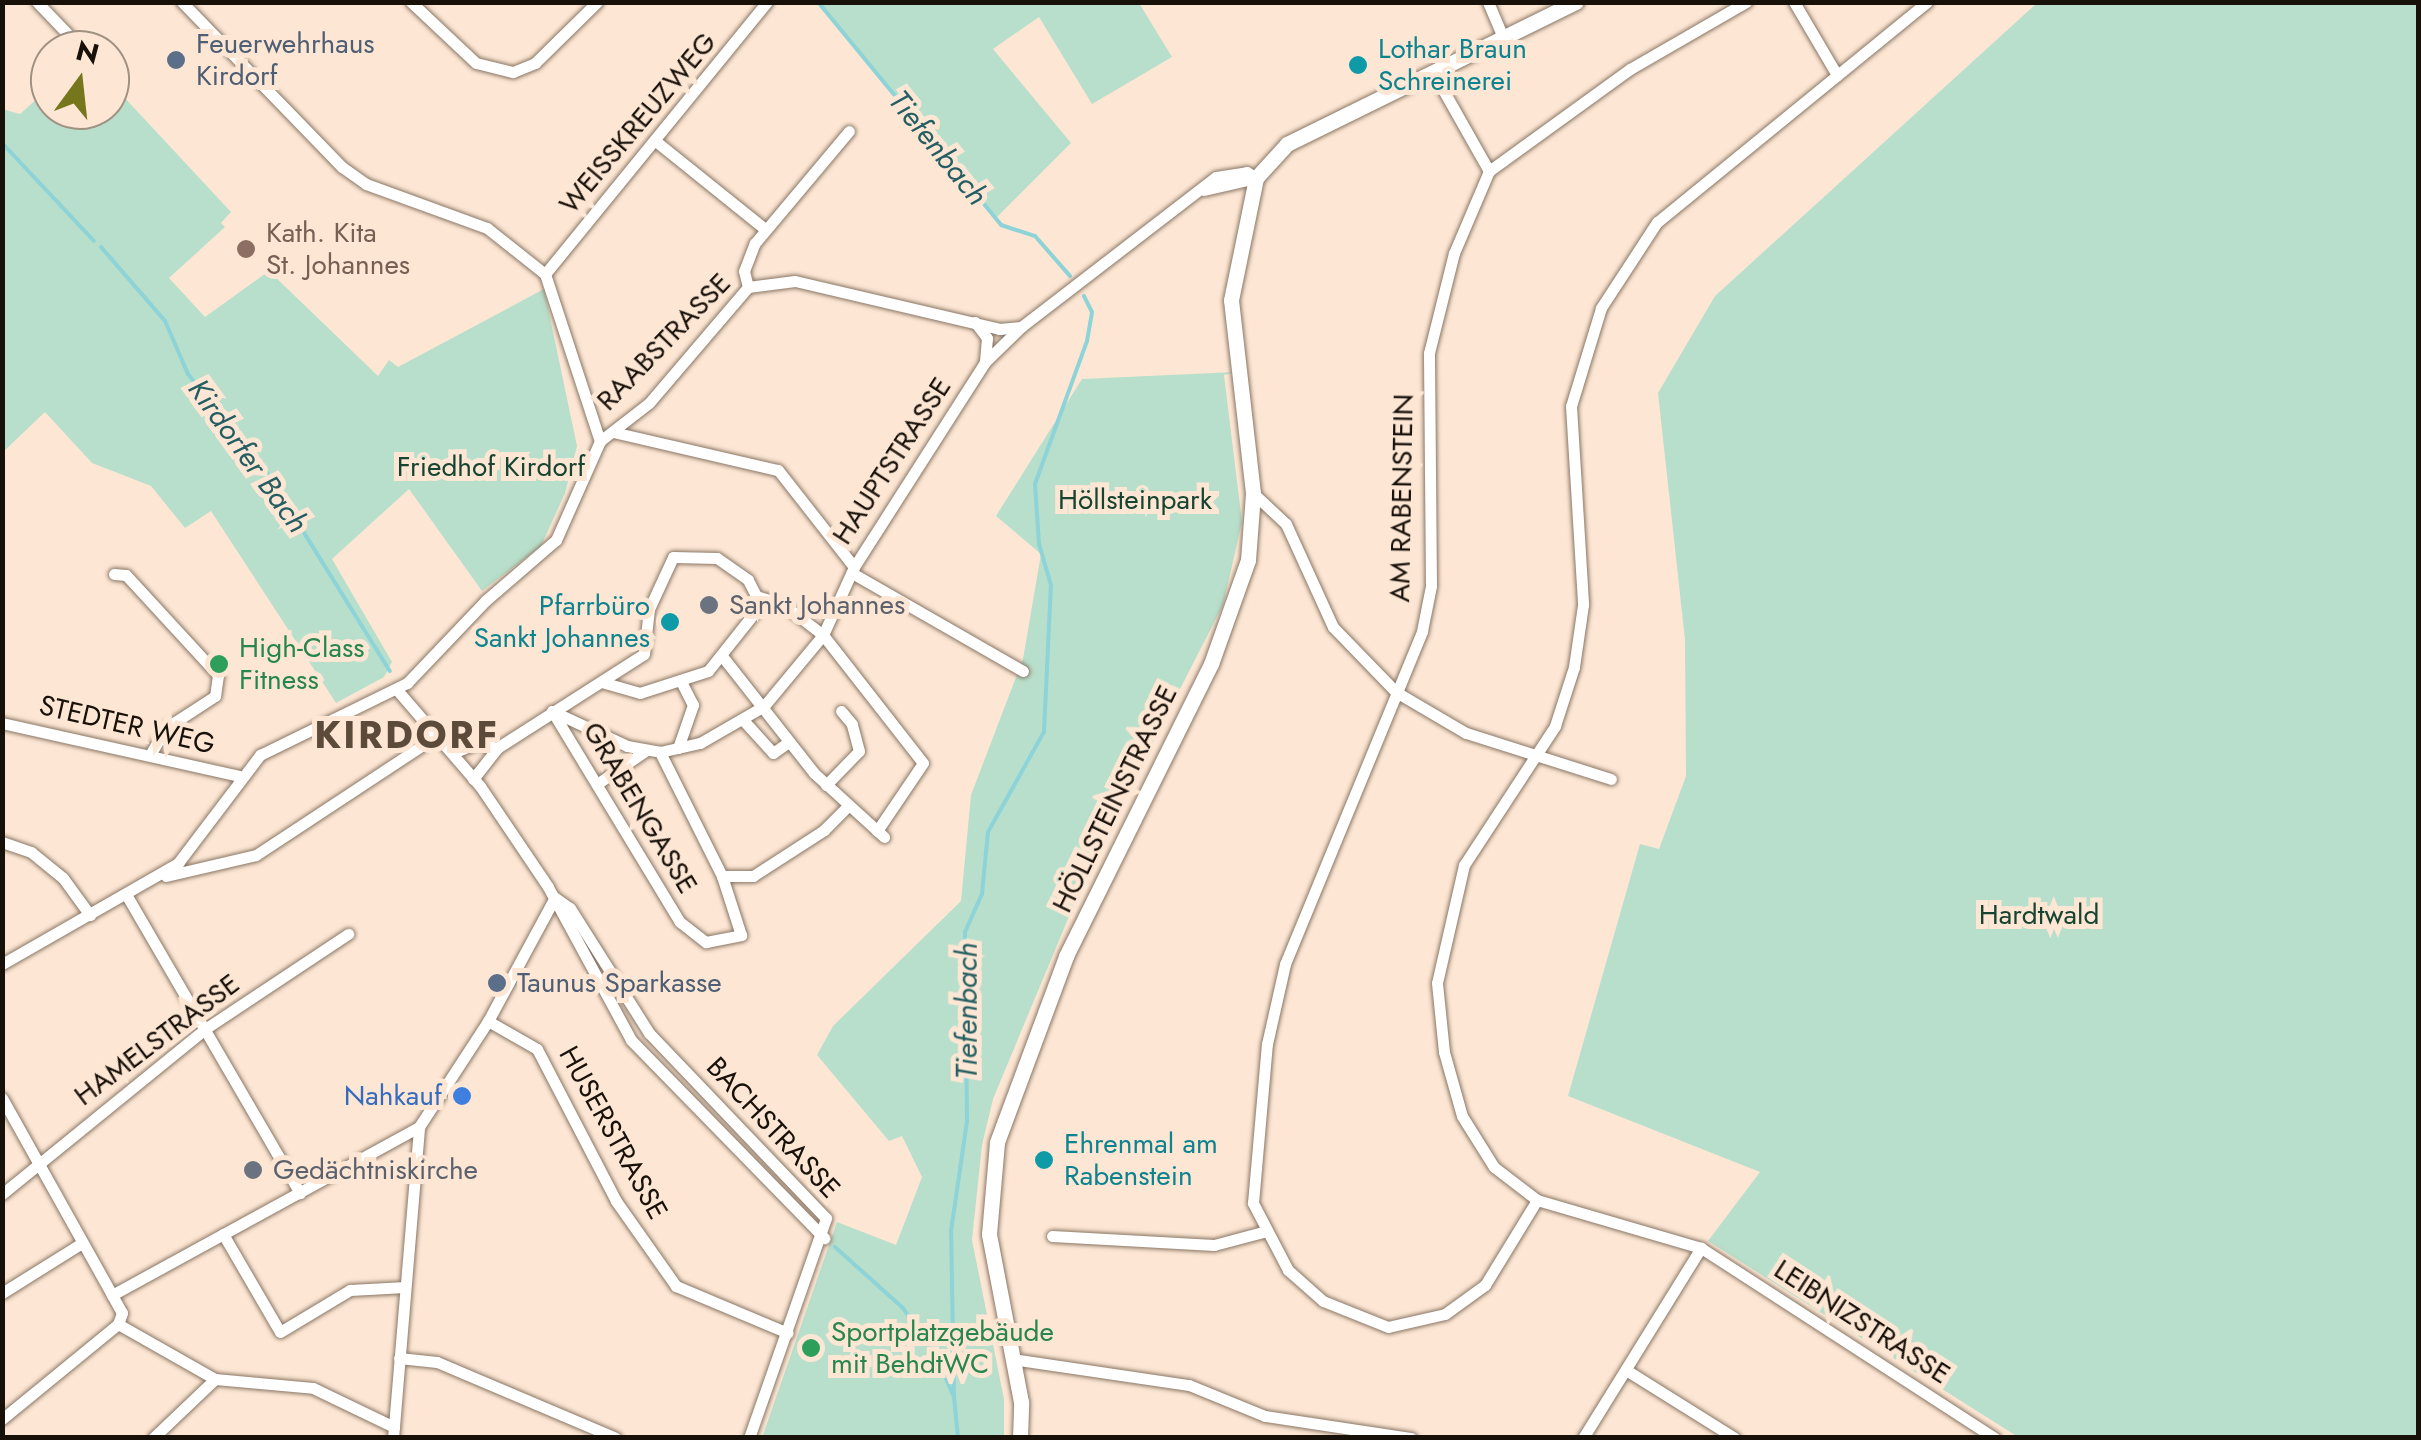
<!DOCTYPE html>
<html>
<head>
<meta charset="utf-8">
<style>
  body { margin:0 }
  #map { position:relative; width:2421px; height:1440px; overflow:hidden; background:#fde7d4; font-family:Jost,sans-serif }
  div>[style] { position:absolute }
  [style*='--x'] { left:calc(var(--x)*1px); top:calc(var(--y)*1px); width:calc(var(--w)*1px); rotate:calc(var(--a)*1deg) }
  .green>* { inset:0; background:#b8dfcb }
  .stream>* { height:4px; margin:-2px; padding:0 2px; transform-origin:2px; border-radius:2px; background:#8dd3d7 }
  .roads { filter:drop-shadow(0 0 2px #897665) drop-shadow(0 0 2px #897665) }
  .street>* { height:11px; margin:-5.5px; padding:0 5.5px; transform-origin:5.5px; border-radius:5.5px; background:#fff }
  .secondary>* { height:15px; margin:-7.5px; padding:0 7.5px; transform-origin:7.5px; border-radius:7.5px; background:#fff }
  .dots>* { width:28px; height:28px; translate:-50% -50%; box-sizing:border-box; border:5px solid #fde7d4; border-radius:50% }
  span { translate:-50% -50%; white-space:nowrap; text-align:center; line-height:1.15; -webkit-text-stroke:10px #fde7d4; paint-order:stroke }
  .service-label { font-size:28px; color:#4e5e75 }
  .left { translate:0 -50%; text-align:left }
  .culture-label { font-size:28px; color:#0d838f }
  .right { translate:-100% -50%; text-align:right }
  .street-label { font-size:28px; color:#18110a }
  .education-label { font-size:28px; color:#785e54 }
  .park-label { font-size:28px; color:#164430 }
  .worship-label { font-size:28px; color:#5b616d }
  .leisure-label { font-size:28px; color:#27864d }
  .shop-label { font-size:28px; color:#366cbe }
  .water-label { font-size:30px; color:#245e62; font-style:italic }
  .district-label { font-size:38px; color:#5c4a3a; font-weight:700; letter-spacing:2.5px }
  .frame { position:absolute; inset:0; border:5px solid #18110a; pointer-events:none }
  .north { position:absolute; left:30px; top:30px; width:100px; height:100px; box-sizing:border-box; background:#fde7d4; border:2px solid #a19183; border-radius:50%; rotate:15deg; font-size:28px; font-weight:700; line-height:40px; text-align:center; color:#18110a }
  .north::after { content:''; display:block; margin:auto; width:35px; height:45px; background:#76771d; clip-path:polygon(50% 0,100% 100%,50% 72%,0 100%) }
</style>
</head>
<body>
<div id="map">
  <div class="green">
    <div style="clip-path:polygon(819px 3px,1139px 3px,1172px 57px,1092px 104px,1039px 17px,993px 49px,1071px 143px,996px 218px)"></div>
    <div style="clip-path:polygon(2037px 3px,2418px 3px,2418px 1437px,2018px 1437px,1708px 1241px,1760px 1172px,1568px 1096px,1640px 844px,1659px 849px,1686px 776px,1685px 640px,1658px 393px,1715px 296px)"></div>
    <div style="clip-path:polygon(110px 82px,231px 212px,221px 223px,225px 227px,169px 278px,205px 317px,269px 271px,378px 376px,389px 360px,398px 367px,544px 289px,577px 446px,565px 493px,541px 546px,482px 591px,409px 489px,332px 559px,392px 662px,384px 677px,336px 703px,211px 511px,185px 528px,151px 486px,92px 463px,45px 412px,3px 452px,2px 109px,20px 114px,50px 87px,50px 110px,110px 110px)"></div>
    <div style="clip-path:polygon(1235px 372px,1224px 375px,1242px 522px,1223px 605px,1092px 861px,993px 1099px,982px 1145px,972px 1240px,1004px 1399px,1004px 1437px,762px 1438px,837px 1222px,896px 1245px,922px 1177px,902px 1136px,889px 1141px,817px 1055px,833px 1026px,961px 901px,971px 795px,1023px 659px,1041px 554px,996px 516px,1082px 379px)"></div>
  </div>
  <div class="stream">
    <div style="--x:818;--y:2;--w:288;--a:50.6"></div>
    <div style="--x:1001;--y:225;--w:36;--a:18"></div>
    <div style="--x:1035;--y:236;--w:53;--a:48.8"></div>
    <div style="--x:2;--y:143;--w:134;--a:46.8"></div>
    <div style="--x:101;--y:247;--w:98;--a:49.1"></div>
    <div style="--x:165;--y:321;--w:58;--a:66.5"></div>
    <div style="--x:188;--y:374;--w:127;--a:51.4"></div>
    <div style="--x:267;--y:473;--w:233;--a:58.2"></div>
    <div style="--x:835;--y:1247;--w:91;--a:41.9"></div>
    <div style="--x:903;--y:1308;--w:65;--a:56.3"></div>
    <div style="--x:939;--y:1362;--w:38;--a:67"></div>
    <div style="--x:954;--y:1397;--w:41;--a:84.4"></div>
    <div style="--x:954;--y:1397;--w:166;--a:-91"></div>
    <div style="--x:951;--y:1231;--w:111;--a:-81.7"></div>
    <div style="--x:967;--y:1121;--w:189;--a:-90.6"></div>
    <div style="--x:965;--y:932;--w:42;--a:-65.9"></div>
    <div style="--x:982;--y:894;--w:62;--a:-84.5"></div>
    <div style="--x:988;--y:832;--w:115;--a:-60.8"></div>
    <div style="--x:1044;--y:732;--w:147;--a:-87.3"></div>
    <div style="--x:1051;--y:585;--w:43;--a:-106.3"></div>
    <div style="--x:1039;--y:544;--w:60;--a:-93.8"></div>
    <div style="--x:1035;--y:484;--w:152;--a:-70"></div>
    <div style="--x:1087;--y:341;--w:29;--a:-80"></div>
    <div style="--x:1092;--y:312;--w:18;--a:-117"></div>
  </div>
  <div class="roads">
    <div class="street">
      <div style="--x:37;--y:2;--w:66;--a:46.2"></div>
      <div style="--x:182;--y:2;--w:230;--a:45.9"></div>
      <div style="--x:342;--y:167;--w:29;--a:35"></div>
      <div style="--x:366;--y:184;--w:129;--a:20"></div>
      <div style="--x:487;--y:228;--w:74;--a:38.4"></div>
      <div style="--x:545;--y:274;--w:176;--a:71.8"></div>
      <div style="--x:411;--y:2;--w:89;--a:43.2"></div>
      <div style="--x:476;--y:63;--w:38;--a:14"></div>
      <div style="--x:513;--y:72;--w:24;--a:-22"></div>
      <div style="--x:535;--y:63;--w:87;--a:-44.5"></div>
      <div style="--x:1488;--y:2;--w:38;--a:67"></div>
      <div style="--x:1794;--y:2;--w:85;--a:59.5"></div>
      <div style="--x:1927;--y:2;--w:348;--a:140.8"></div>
      <div style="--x:1657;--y:222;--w:103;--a:123.1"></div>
      <div style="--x:1601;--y:308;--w:102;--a:107"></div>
      <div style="--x:1571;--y:406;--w:199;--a:86.5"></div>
      <div style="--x:1583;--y:605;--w:63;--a:98.3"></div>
      <div style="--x:1574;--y:667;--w:62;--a:107.9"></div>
      <div style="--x:1555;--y:726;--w:166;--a:123.2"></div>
      <div style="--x:1464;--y:865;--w:121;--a:102.9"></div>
      <div style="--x:1437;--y:983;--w:69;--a:84.2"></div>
      <div style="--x:1444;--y:1052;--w:66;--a:74.3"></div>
      <div style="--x:1462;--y:1116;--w:60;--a:57.9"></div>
      <div style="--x:1494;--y:1167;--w:54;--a:37.5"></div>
      <div style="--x:1537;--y:1200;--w:171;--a:16.3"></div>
      <div style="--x:1701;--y:1248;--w:350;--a:32.9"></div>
      <div style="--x:1433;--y:72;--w:114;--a:60.5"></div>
      <div style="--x:658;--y:143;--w:137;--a:38.8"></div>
      <div style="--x:1204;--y:190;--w:53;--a:-13"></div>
      <div style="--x:545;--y:274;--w:351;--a:-50.8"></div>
      <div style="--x:748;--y:287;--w:16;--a:-104"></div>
      <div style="--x:744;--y:271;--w:30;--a:-69"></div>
      <div style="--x:755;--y:243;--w:146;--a:-50"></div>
      <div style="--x:975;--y:322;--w:20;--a:53"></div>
      <div style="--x:987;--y:338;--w:24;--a:95"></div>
      <div style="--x:613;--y:432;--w:169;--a:13"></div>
      <div style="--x:778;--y:470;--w:123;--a:51.9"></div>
      <div style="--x:600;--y:441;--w:62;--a:-37.8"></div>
      <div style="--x:649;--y:403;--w:153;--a:-49.5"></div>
      <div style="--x:748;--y:287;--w:47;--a:-7.3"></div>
      <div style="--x:795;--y:281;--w:210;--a:13.2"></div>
      <div style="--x:999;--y:329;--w:22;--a:-5"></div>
      <div style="--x:1021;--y:327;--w:246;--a:-37.6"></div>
      <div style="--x:1216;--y:177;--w:31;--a:-9"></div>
      <div style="--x:1247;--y:172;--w:11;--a:34"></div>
      <div style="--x:1253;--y:493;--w:45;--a:43.2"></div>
      <div style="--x:1286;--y:524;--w:113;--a:65.5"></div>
      <div style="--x:1333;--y:627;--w:91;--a:45.9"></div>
      <div style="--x:1396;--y:692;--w:81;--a:30.4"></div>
      <div style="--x:1466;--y:733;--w:152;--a:17.6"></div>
      <div style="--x:852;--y:573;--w:197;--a:29.8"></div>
      <div style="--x:114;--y:574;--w:12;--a:5"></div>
      <div style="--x:126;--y:575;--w:136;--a:47.4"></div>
      <div style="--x:218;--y:675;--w:21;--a:98"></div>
      <div style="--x:215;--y:696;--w:59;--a:146.9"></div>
      <div style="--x:166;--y:728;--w:29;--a:121"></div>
      <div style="--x:756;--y:596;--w:28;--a:17"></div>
      <div style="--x:783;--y:604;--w:51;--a:37.8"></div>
      <div style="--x:823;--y:635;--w:162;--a:52"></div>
      <div style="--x:923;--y:763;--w:82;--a:124.1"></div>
      <div style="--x:722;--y:656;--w:149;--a:51.8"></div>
      <div style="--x:814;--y:773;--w:95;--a:42.4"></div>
      <div style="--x:398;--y:691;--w:125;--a:49.2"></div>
      <div style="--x:480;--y:786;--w:122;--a:56"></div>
      <div style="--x:548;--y:887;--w:174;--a:61.5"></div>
      <div style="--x:631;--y:1040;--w:277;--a:45.7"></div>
      <div style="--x:552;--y:711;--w:83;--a:25"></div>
      <div style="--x:627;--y:746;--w:34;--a:10"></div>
      <div style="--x:660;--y:752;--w:41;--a:-12.7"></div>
      <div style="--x:700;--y:743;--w:74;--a:-30"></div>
      <div style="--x:764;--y:706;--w:92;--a:-50.3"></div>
      <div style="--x:823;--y:635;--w:75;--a:-65.5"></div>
      <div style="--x:854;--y:567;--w:243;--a:-57.4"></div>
      <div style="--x:985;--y:362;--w:50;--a:-44.2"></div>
      <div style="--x:552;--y:711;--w:247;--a:58.8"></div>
      <div style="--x:680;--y:922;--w:33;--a:38"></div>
      <div style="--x:706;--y:942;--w:36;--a:-11"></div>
      <div style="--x:741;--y:935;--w:62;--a:-107.9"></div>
      <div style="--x:722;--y:876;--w:139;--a:-116.6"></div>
      <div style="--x:744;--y:721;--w:43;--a:47.8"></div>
      <div style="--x:773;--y:753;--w:19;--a:-35"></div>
      <div style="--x:2;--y:723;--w:243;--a:12.6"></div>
      <div style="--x:678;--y:748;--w:46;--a:-70.8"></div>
      <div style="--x:693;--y:705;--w:27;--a:-117"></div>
      <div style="--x:453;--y:753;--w:26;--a:-23"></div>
      <div style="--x:477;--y:743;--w:21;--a:14"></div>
      <div style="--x:473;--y:779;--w:39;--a:-52"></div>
      <div style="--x:497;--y:748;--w:174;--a:-32.6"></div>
      <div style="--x:644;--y:654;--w:45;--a:-83.7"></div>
      <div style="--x:649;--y:609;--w:57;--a:-65.2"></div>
      <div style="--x:673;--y:557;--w:44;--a:1.3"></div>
      <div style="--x:717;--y:558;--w:38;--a:35"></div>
      <div style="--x:748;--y:580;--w:18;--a:63"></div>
      <div style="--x:756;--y:596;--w:16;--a:94"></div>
      <div style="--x:755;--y:612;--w:75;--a:128.5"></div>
      <div style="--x:708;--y:671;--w:71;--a:162.1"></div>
      <div style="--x:640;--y:693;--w:40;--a:-164"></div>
      <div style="--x:597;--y:784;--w:58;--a:-34.5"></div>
      <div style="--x:826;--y:785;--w:47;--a:-45.9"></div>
      <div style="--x:859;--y:751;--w:28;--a:-105"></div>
      <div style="--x:852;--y:724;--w:17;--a:-130"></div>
      <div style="--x:2;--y:842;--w:31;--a:19"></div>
      <div style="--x:31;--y:852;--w:41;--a:39.1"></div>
      <div style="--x:63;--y:878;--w:46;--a:53.9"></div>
      <div style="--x:166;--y:876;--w:92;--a:-13.1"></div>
      <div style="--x:256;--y:855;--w:218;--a:-33.4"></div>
      <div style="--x:722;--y:876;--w:31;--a:0"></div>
      <div style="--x:753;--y:876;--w:85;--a:-32.9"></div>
      <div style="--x:824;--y:830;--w:34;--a:-45"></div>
      <div style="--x:127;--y:896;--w:344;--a:59.8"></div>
      <div style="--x:554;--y:897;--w:19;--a:35"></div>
      <div style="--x:570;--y:908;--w:148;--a:57.7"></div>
      <div style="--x:649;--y:1033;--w:256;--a:46.3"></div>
      <div style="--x:826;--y:1218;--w:233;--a:109.3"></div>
      <div style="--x:2;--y:964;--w:203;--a:-29.8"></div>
      <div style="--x:178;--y:863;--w:136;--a:-52.8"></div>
      <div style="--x:260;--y:755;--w:164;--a:-26.1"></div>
      <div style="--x:407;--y:683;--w:113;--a:-46.4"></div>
      <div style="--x:485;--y:601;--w:94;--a:-40.7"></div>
      <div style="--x:556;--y:540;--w:108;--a:-66"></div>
      <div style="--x:488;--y:1021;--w:56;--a:29.7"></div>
      <div style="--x:537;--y:1049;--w:171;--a:62.5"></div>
      <div style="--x:616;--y:1201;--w:104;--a:54.8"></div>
      <div style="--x:676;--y:1286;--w:121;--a:22.8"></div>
      <div style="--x:2;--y:1098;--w:226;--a:60.8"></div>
      <div style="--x:2;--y:1194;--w:262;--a:-39.1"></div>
      <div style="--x:205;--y:1029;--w:172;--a:-33.6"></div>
      <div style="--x:1537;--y:1200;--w:100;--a:121.5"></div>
      <div style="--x:1485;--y:1285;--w:49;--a:144.1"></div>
      <div style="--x:1445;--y:1314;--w:58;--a:167.2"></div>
      <div style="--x:1388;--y:1327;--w:70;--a:-158.2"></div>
      <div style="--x:1323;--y:1301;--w:47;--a:-138.5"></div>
      <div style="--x:1288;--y:1270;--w:76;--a:-117.6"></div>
      <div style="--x:1253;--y:1203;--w:160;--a:-85"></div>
      <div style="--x:1267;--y:1044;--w:82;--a:-77.3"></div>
      <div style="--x:1285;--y:964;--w:360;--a:-67.6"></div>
      <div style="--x:1422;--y:631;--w:46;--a:-78.7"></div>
      <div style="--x:1431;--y:586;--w:233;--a:-90.5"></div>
      <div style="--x:1429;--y:353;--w:103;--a:-76"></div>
      <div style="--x:1454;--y:253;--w:89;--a:-66.9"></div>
      <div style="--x:1489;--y:171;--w:174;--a:-35.9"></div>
      <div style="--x:1630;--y:69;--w:134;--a:-30"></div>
      <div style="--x:223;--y:1234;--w:113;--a:59.8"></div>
      <div style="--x:280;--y:1332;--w:82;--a:-31"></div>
      <div style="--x:350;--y:1290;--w:55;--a:-3.1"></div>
      <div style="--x:1052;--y:1236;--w:162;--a:3.2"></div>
      <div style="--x:1214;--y:1245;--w:51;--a:-14.9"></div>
      <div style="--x:2;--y:1293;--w:94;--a:-32"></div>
      <div style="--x:118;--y:1324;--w:112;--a:29.6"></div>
      <div style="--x:215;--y:1379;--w:98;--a:5.2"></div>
      <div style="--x:313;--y:1388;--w:90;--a:25.7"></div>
      <div style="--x:399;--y:1358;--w:38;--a:6"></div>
      <div style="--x:437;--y:1362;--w:194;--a:23"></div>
      <div style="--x:1012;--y:1359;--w:179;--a:8.4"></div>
      <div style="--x:1189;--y:1385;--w:82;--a:22.2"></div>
      <div style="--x:1265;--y:1416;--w:148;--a:8.6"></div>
      <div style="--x:1626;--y:1370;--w:128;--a:32"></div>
      <div style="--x:2;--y:1419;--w:150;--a:-39.3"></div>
      <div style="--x:118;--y:1324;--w:12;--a:-70"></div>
      <div style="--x:122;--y:1313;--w:21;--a:-119"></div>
      <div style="--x:112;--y:1295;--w:350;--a:-28.7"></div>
      <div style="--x:153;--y:1438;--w:86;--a:-43.6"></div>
      <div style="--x:393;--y:1438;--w:312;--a:-85.2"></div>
      <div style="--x:419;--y:1127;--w:126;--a:-56.9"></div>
      <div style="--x:488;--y:1021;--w:136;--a:-61.6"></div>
      <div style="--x:1583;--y:1438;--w:224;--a:-58.2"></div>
    </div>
    <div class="secondary">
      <div style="--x:1020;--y:1438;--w:36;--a:-88"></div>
      <div style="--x:1021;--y:1402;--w:171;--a:-100.8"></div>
      <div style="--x:989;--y:1234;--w:92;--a:-85"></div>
      <div style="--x:997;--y:1142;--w:198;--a:-69.6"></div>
      <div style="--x:1066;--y:956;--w:326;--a:-63.6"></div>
      <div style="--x:1211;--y:664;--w:110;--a:-70.4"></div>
      <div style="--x:1248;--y:560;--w:67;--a:-85.7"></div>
      <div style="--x:1253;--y:493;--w:194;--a:-96.5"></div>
      <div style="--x:1231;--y:300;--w:125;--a:-78.4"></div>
      <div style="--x:1256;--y:178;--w:46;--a:-47.6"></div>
      <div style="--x:1287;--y:144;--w:322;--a:-26.2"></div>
    </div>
  </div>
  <div class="dots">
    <div style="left:176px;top:60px;background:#5c6f8a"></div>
    <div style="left:1358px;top:65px;background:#0f9aa8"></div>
    <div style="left:246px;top:249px;background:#8d6e63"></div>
    <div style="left:709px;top:605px;background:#6b7280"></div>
    <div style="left:670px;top:622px;background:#0f9aa8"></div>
    <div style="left:219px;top:664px;background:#2e9e5b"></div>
    <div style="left:497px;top:983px;background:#5c6f8a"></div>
    <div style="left:462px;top:1096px;background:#3f7fe0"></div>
    <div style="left:1044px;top:1160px;background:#0f9aa8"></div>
    <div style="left:253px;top:1170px;background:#6b7280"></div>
    <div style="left:811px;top:1348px;background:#2e9e5b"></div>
  </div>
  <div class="service-label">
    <span class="left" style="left:196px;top:60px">Feuerwehrhaus<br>Kirdorf</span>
    <span class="left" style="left:517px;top:983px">Taunus Sparkasse</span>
  </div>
  <div class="culture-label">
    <span class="left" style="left:1378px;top:65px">Lothar Braun<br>Schreinerei</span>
    <span class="right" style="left:650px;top:622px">Pfarrbüro<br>Sankt Johannes</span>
    <span class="left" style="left:1064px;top:1160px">Ehrenmal am<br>Rabenstein</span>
  </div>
  <div class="street-label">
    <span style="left:638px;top:123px;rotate:-50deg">WEISSKREUZWEG</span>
    <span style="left:664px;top:342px;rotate:-46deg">RAABSTRASSE</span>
    <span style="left:892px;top:461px;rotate:-57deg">HAUPTSTRASSE</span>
    <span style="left:1402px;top:498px;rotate:-89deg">AM RABENSTEIN</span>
    <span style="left:127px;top:725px;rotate:13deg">STEDTER WEG</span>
    <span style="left:1115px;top:799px;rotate:-64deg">HÖLLSTEINSTRASSE</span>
    <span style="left:640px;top:808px;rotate:59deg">GRABENGASSE</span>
    <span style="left:157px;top:1040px;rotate:-37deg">HAMELSTRASSE</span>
    <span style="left:773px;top:1128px;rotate:47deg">BACHSTRASSE</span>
    <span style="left:613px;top:1133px;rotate:61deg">HUSERSTRASSE</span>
    <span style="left:1862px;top:1322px;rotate:33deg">LEIBNIZSTRASSE</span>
  </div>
  <div class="education-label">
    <span class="left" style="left:266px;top:249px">Kath. Kita<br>St. Johannes</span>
  </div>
  <div class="park-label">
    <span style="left:491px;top:467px">Friedhof Kirdorf</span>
    <span style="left:1135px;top:500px">Höllsteinpark</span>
    <span style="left:2039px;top:915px">Hardtwald</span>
  </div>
  <div class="worship-label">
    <span class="left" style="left:729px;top:605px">Sankt Johannes</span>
    <span class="left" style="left:273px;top:1170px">Gedächtniskirche</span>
  </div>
  <div class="leisure-label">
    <span class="left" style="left:239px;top:664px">High-Class<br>Fitness</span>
    <span class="left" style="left:831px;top:1348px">Sportplatzgebäude<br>mit BehdtWC</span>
  </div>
  <div class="shop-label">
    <span class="right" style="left:442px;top:1096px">Nahkauf</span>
  </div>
  <div class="water-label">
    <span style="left:938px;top:148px;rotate:51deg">Tiefenbach</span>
    <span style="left:248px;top:456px;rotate:54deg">Kirdorfer Bach</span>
    <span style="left:967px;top:1011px;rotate:-90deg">Tiefenbach</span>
  </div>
  <div class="district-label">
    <span style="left:407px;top:735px">KIRDORF</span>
  </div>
  <div class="frame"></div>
  <div class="north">N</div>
</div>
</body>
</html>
